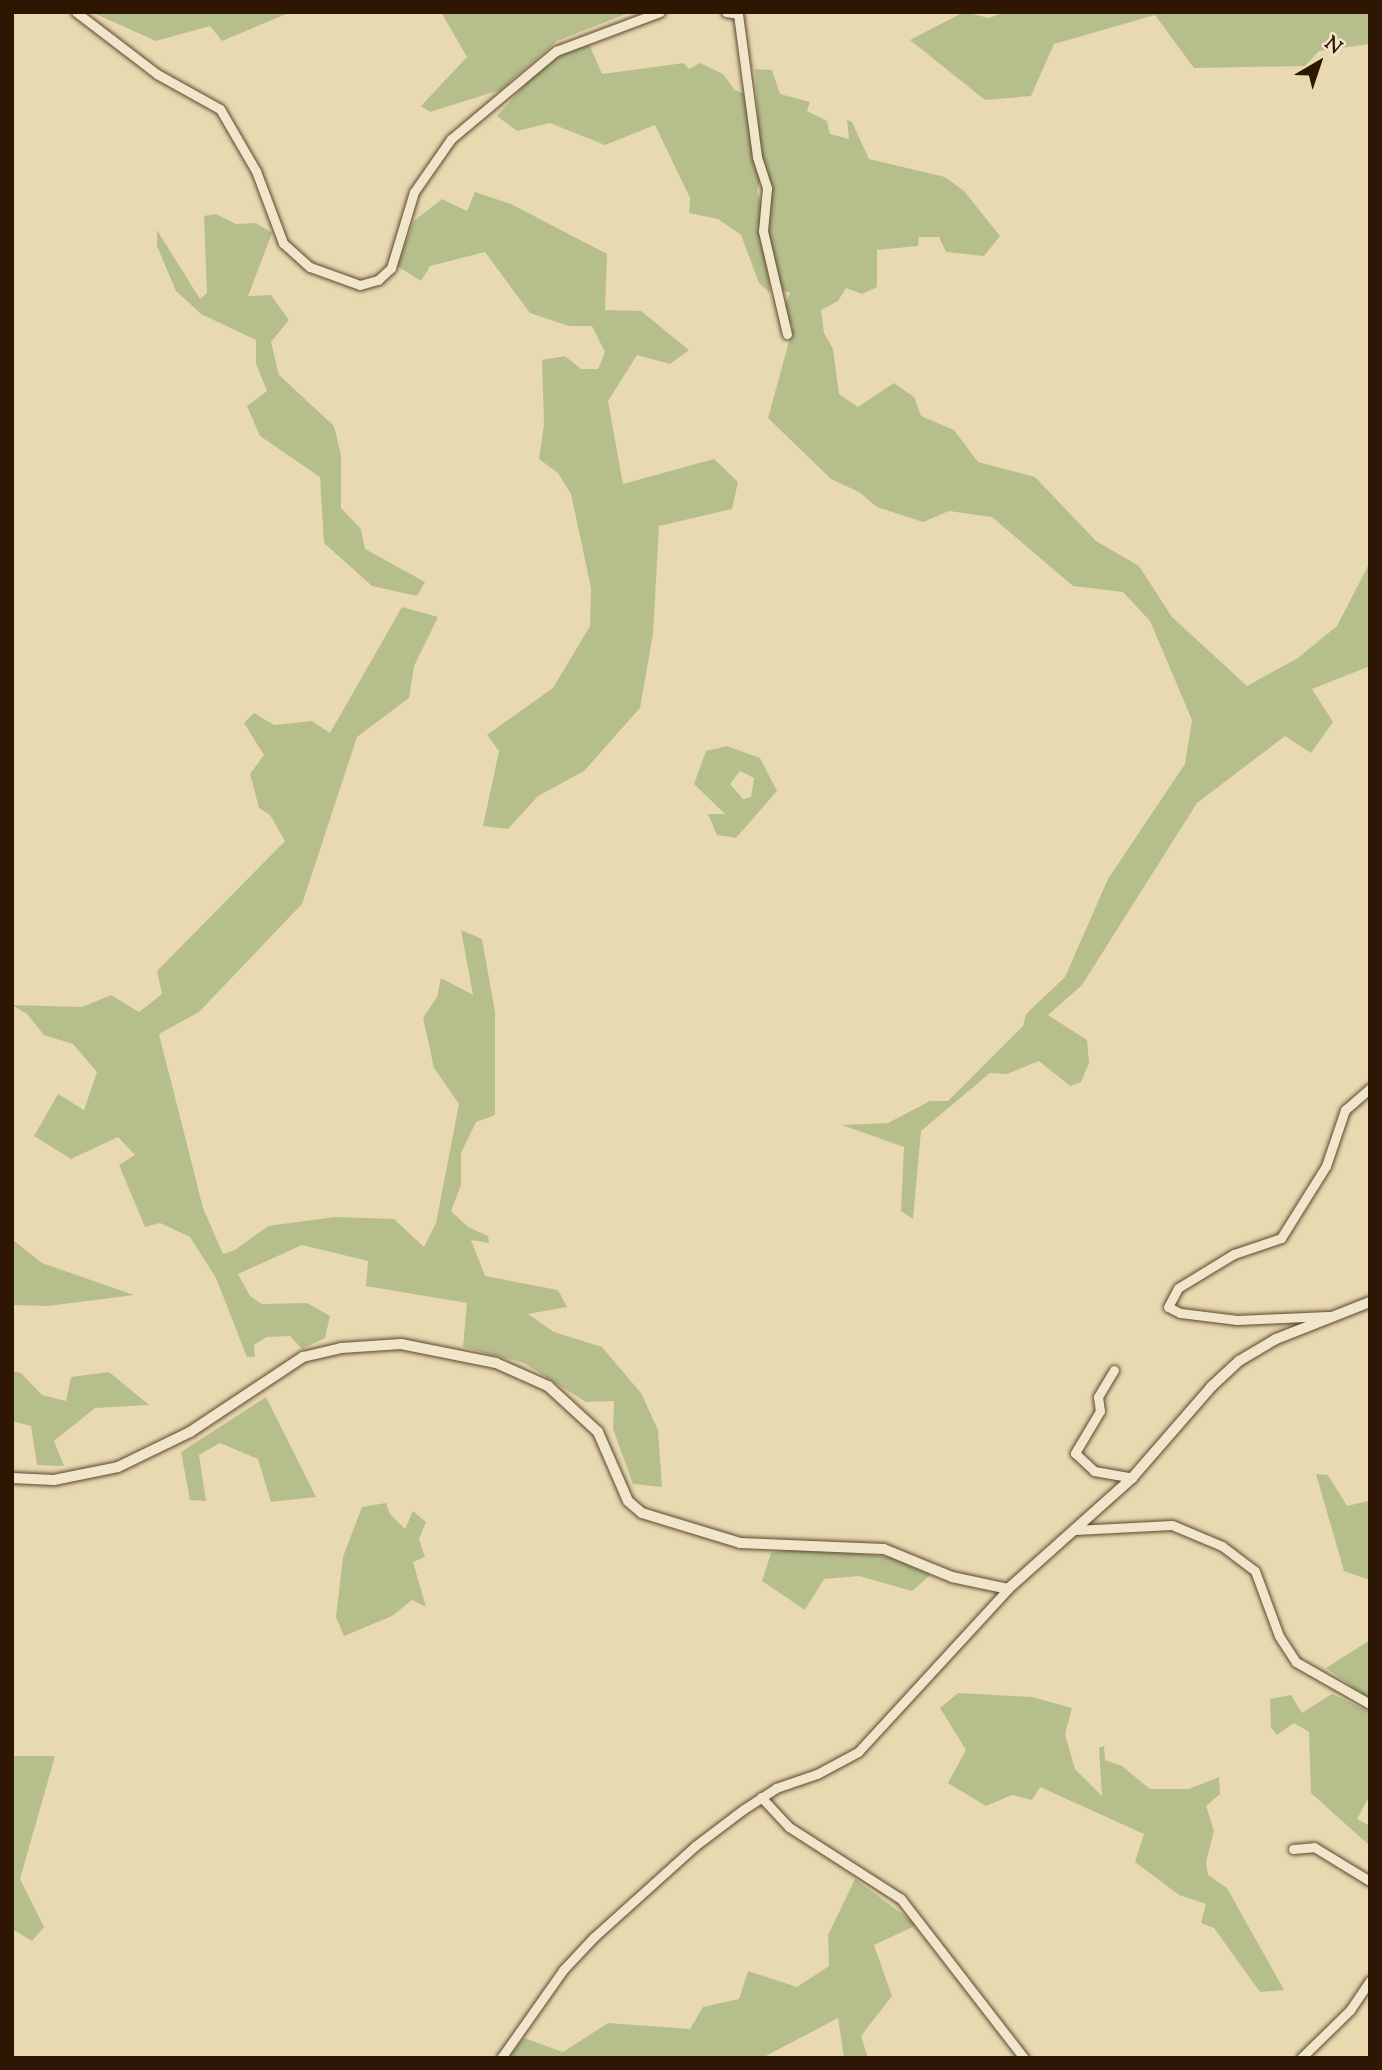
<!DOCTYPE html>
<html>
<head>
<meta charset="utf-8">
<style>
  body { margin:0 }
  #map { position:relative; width:1382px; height:2070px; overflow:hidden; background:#e9d9b1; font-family:"Sorts Mill Goudy",serif }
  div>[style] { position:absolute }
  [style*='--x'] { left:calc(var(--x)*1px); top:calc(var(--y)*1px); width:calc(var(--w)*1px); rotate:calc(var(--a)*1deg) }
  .green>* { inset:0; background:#b6bf8c }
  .roads { filter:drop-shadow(0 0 2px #5c472e) drop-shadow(0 0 2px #5c472e) }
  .minor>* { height:9px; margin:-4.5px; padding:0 4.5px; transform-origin:4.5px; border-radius:4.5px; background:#f1e6cc }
  .tertiary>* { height:10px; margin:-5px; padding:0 5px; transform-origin:5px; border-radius:5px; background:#f1e6cc }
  span { translate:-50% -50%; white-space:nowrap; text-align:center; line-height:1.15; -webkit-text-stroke:5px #f1e6cc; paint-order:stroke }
  .frame { position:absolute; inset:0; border:14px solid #2d1602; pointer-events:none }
  .north { position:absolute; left:1284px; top:28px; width:70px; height:70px; -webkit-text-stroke:5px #f1e6cc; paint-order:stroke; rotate:39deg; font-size:19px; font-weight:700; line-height:28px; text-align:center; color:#2d1602 }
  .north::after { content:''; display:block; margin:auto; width:24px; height:32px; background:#2d1602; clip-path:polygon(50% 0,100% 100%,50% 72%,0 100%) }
</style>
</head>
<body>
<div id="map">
  <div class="green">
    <div style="clip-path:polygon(91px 12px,291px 12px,222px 41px,210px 26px,156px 41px)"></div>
    <div style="clip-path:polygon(441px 12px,631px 12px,557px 41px,500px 90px,430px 112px,421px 106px,467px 57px)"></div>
    <div style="clip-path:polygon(964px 12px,989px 18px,1005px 12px,1370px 12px,1370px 44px,1319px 51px,1305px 66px,1194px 68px,1155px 15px,1054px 44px,1031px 96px,985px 100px,910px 40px)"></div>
    <div style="clip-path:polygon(589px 44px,602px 74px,684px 63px,689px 69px,700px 63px,723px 74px,735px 90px,744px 94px,761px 177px,757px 192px,764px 211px,770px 293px,759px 283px,741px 235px,718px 219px,689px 213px,690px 198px,655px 125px,605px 145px,550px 123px,517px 131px,497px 116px,539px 69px,567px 51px)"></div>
    <div style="clip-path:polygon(755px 69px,772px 70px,780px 94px,810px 102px,807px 111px,827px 121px,830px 134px,849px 139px,847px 120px,852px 122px,869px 159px,945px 177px,964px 191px,1000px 236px,984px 256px,946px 252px,939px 237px,919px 237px,918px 246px,877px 250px,877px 287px,862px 294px,846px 288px,838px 301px,821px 310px,824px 333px,833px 349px,839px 394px,858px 407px,894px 383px,914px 397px,921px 416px,954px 430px,978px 462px,1035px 477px,1096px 541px,1139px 566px,1172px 617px,1247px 686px,1298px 658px,1337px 626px,1370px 562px,1370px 666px,1312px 689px,1333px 722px,1311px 753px,1285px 736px,1197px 803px,1082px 985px,1048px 1015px,1087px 1040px,1089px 1063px,1081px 1082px,1070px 1086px,1039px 1061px,1007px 1074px,990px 1073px,921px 1131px,913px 1219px,901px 1211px,904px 1147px,842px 1125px,888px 1123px,930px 1101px,948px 1101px,1023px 1026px,1026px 1014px,1065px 977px,1108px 879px,1185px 764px,1192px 720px,1150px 621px,1123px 592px,1073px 586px,992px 517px,949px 511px,923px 522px,877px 507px,859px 492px,831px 479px,768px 418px,793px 327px,783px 311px,790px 293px,779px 289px,765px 231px)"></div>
    <div style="clip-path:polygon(475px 192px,511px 204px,607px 254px,605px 310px,641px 311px,689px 350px,670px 364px,637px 355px,608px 401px,623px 484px,714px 459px,738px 482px,732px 509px,659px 526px,653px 634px,640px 708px,584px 771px,538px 796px,508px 829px,483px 826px,499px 751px,487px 735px,553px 688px,590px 626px,591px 588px,571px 494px,558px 473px,539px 459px,544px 425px,542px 360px,565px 356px,581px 369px,598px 369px,605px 352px,592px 326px,569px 326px,530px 313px,485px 252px,430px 266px,421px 281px,397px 266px,414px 221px,442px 199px,467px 211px)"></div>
    <div style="clip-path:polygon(216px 214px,236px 224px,256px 223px,272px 233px,248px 296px,271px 295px,289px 320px,271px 342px,279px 375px,334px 426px,341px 455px,341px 508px,361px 529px,365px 549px,425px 582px,417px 596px,372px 586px,324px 543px,320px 477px,260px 436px,247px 406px,267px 391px,256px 364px,256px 340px,201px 314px,176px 291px,157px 246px,157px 230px,200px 299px,207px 293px,204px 216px)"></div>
    <div style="clip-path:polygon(402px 607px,438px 617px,414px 666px,409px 698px,357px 737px,302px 904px,199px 1012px,159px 1034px,203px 1208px,223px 1254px,235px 1250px,268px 1226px,335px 1217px,394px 1219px,424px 1247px,436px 1223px,459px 1104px,434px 1068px,423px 1018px,437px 997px,441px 978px,473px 995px,461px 930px,482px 939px,495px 1012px,495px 1115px,476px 1122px,461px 1153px,461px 1185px,451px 1211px,468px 1227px,488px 1236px,489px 1243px,471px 1240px,485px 1276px,558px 1290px,567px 1307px,528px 1314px,554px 1332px,602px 1347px,641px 1393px,658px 1430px,662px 1487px,633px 1484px,613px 1429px,614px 1401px,586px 1402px,524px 1363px,463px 1347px,467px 1303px,366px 1286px,368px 1261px,302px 1245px,238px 1274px,250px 1296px,262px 1304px,307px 1303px,330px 1316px,325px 1338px,302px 1349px,290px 1336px,267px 1337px,254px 1345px,255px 1357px,247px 1357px,216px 1278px,190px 1237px,160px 1223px,145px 1227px,119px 1165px,135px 1155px,118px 1137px,71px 1159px,34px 1136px,58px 1094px,84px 1110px,97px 1072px,73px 1044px,44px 1035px,27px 1014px,12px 1005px,82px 1007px,111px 995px,139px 1012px,162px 994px,157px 971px,285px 841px,270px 815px,259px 808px,250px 774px,264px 755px,244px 723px,254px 713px,274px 725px,312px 721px,330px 733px)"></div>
    <div style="clip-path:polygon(evenodd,727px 746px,760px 758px,777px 791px,736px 838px,717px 835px,708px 814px,725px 814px,694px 784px,706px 751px,727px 746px,740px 771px,754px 778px,751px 797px,743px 799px,730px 784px,740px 771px)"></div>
    <div style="clip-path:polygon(12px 1239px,42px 1263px,134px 1295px,48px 1306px,12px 1305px)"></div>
    <div style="clip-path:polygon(12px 1371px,21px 1373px,42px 1395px,66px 1401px,71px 1377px,109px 1372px,149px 1405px,95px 1408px,54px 1441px,64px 1466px,37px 1465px,31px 1426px,12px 1421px)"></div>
    <div style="clip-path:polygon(266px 1397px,316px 1497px,271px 1502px,258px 1459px,220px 1443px,199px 1455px,206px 1501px,190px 1500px,181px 1452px)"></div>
    <div style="clip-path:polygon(1316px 1474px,1328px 1475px,1347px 1506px,1368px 1501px,1370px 1504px,1370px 1580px,1344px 1571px)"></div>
    <div style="clip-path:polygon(386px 1503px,390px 1514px,405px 1529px,413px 1511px,426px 1522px,419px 1539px,425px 1557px,413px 1562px,426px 1607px,412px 1600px,392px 1616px,344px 1636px,336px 1617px,343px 1557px,362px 1507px)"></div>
    <div style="clip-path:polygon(802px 1548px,890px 1557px,930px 1575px,912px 1591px,859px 1576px,824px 1579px,805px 1610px,762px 1581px,771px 1553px)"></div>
    <div style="clip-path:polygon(1370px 1640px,1370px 1699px,1326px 1668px)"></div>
    <div style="clip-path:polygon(958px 1693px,1032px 1697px,1072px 1708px,1065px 1734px,1075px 1769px,1102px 1796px,1099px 1748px,1104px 1746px,1105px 1760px,1122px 1766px,1150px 1789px,1189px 1789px,1219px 1777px,1220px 1794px,1206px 1806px,1214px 1831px,1206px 1862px,1208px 1875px,1227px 1888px,1284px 1990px,1260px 1992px,1214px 1928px,1201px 1923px,1206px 1904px,1179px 1895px,1135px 1862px,1144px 1834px,1040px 1787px,1032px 1800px,1012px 1795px,986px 1806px,948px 1783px,966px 1750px,940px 1708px)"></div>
    <div style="clip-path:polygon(1332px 1694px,1370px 1712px,1370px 1795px,1357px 1819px,1370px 1826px,1370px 1846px,1311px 1793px,1309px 1732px,1294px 1723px,1277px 1735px,1271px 1728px,1270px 1699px,1291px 1695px,1302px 1713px)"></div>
    <div style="clip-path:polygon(12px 1756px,55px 1756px,20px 1879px,44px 1927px,32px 1941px,12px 1929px)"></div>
    <div style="clip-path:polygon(855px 1879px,917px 1925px,874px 1945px,892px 1996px,861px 2036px,868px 2058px,844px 2058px,838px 2018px,762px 2058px,508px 2058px,524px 2038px,563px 2052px,608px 2023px,690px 2029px,703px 2007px,739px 1999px,748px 1971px,797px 1987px,829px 1966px,828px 1935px)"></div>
  </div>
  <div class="roads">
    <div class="minor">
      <div style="--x:76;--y:12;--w:102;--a:37.4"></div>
      <div style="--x:157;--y:74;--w:72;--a:29.1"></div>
      <div style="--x:220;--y:109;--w:72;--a:59.9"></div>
      <div style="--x:256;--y:171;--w:77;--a:69.4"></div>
      <div style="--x:283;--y:243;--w:36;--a:42"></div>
      <div style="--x:310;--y:267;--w:53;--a:19.8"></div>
      <div style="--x:360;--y:285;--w:19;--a:-16"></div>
      <div style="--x:378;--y:280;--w:18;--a:-43"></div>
      <div style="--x:391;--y:268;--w:79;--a:-73.2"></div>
      <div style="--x:414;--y:192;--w:65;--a:-55.1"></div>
      <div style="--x:451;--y:139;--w:137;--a:-40"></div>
      <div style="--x:556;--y:51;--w:111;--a:-20.6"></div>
      <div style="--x:726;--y:12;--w:12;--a:9"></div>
      <div style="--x:738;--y:14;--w:144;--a:82.4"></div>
      <div style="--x:757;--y:157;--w:33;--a:72"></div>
      <div style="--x:767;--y:188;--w:43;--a:95.3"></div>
      <div style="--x:763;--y:231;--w:106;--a:76.9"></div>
      <div style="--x:1328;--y:1316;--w:91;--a:177.5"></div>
      <div style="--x:1237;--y:1320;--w:57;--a:-173"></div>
      <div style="--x:1180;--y:1313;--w:13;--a:-153"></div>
      <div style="--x:1168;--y:1307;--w:21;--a:-62"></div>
      <div style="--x:1178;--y:1288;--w:66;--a:-31.3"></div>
      <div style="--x:1234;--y:1254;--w:50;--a:-18.8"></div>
      <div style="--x:1281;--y:1238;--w:85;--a:-58"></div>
      <div style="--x:1326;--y:1166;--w:59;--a:-71.3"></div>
      <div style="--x:1345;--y:1110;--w:33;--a:-41"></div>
      <div style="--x:1114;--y:1370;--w:31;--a:121"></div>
      <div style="--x:1098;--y:1397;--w:14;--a:82"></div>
      <div style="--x:1100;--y:1411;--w:49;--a:120.8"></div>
      <div style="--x:1075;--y:1453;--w:26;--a:43"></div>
      <div style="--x:1094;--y:1471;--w:39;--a:10"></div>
      <div style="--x:1075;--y:1530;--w:97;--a:-3"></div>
      <div style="--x:1172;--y:1525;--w:54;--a:22.8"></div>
      <div style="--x:1222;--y:1546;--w:41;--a:37.1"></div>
      <div style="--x:1255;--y:1571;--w:69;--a:69.7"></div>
      <div style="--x:1279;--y:1636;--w:31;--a:57"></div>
      <div style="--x:1296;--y:1662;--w:85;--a:29.6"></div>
      <div style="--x:761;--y:1797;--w:41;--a:47"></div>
      <div style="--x:789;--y:1827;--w:133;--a:32.7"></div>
      <div style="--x:901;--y:1899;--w:201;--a:52.3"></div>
      <div style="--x:1293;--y:1849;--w:21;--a:-5"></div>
      <div style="--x:1314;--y:1847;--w:66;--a:31.3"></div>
      <div style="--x:501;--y:2058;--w:108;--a:-54.8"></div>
      <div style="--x:563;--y:1970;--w:45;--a:-46.8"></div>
      <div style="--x:594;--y:1937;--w:136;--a:-42"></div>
      <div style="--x:695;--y:1846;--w:61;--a:-37.1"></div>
      <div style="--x:744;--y:1809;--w:38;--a:-33"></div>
      <div style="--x:776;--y:1788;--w:43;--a:-18.9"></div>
      <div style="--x:817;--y:1774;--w:47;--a:-28.2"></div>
      <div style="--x:858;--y:1752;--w:222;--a:-47.4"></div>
      <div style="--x:1301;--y:2058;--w:69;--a:-44.4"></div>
      <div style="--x:1350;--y:2010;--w:36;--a:-56"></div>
    </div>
    <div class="tertiary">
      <div style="--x:12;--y:1478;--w:42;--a:2.7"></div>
      <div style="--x:54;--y:1480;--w:65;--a:-11.5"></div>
      <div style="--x:118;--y:1467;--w:80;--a:-25.9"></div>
      <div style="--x:190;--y:1432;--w:136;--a:-33.6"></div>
      <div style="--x:303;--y:1357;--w:39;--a:-13"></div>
      <div style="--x:341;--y:1348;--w:60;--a:-3.8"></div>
      <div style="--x:401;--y:1344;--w:97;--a:11.3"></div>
      <div style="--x:496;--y:1363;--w:57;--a:23.9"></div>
      <div style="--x:548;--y:1386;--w:68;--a:42.6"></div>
      <div style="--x:598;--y:1432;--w:75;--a:66.5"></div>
      <div style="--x:628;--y:1501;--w:18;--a:41"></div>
      <div style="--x:642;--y:1513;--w:102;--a:17"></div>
      <div style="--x:740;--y:1543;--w:144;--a:2.4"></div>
      <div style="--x:884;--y:1549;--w:74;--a:22.4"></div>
      <div style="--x:952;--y:1577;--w:57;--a:12.1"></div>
      <div style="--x:1008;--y:1589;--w:166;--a:-41.8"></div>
      <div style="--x:1132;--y:1478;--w:121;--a:-49"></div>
      <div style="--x:1211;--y:1387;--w:38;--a:-43"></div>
      <div style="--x:1239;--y:1361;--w:43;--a:-30.7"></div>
      <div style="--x:1276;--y:1339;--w:101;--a:-21.5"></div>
    </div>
  </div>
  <div class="frame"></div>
  <div class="north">N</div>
</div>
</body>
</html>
